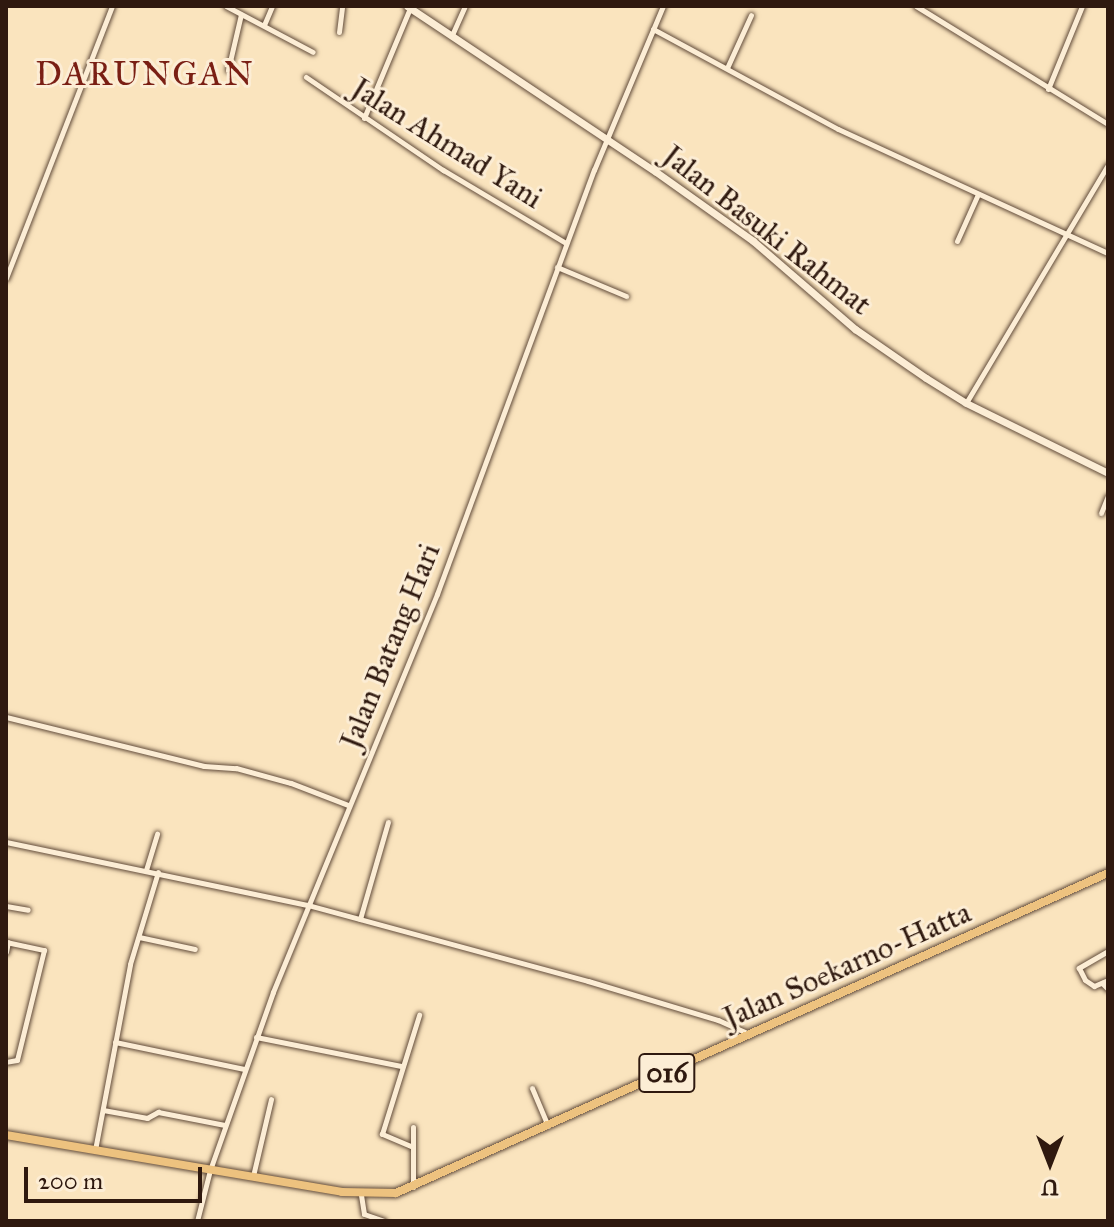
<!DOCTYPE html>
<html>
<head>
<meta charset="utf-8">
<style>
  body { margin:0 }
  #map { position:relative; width:1114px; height:1227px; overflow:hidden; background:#fae4be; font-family:"IM FELL Great Primer",serif }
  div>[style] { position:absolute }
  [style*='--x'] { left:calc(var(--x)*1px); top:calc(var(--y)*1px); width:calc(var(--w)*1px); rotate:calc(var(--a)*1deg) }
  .roads { filter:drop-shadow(0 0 2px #624c3b) drop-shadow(0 0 2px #624c3b) }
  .minor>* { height:5px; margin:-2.5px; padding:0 2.5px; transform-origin:2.5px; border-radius:2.5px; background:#fcedd5 }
  .secondary>* { height:7px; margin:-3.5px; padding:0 3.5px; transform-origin:3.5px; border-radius:3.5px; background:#fcedd5 }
  .primary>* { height:8px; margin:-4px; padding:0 4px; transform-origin:4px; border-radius:4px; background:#edc27f }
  span { translate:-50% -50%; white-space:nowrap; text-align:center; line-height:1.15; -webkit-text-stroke:6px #fcedd5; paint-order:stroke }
  .shield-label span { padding:2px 6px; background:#fcedd5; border:2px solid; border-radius:6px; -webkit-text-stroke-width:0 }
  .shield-label { font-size:28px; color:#2f190f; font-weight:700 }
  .street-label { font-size:30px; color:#2f190f }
  .quarter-label { font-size:34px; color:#7a1f14; letter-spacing:2px }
  .frame { position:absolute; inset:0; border:8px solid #2f190f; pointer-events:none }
  .north { position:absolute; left:1010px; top:1123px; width:80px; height:80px; -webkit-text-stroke:6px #fcedd5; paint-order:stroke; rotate:180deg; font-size:22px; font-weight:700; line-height:32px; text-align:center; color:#2f190f }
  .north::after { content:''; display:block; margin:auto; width:28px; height:36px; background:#2f190f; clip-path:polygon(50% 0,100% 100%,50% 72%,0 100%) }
  .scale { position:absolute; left:24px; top:1167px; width:178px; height:36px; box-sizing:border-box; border:4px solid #2f190f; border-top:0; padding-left:10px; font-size:24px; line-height:28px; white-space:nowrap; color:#2f190f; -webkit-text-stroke:6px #fcedd5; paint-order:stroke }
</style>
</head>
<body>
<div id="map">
  <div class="roads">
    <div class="minor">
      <div style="--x:226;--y:6;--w:98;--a:27.9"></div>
      <div style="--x:916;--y:6;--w:225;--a:31.6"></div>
      <div style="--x:264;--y:25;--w:21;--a:-67"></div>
      <div style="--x:653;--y:29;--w:210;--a:28.4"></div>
      <div style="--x:838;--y:129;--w:297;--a:24.7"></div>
      <div style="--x:339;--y:32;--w:26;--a:-83"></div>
      <div style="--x:452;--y:35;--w:32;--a:-66"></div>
      <div style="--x:727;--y:68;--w:58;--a:-65.6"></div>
      <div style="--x:228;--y:70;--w:57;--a:-76.9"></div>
      <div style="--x:306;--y:77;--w:166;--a:34.2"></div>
      <div style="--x:443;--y:170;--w:143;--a:30.7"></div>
      <div style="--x:1048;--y:89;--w:90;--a:-67.7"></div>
      <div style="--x:364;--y:118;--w:119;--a:-67.3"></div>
      <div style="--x:957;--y:241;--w:51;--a:-65.9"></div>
      <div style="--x:557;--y:267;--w:75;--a:22.8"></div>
      <div style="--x:6;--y:278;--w:292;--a:-68.7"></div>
      <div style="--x:966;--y:403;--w:277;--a:-59.2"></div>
      <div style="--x:1101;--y:513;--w:18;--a:-68"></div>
      <div style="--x:6;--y:717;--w:204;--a:13.9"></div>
      <div style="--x:204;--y:766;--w:32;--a:4"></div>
      <div style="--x:236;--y:768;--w:57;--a:15.3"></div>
      <div style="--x:291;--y:783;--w:61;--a:21.1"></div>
      <div style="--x:6;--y:842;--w:309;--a:11.8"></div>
      <div style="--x:308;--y:905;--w:290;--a:15.2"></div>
      <div style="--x:588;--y:981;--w:136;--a:16.7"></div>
      <div style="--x:718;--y:1020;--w:35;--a:24"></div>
      <div style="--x:146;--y:870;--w:38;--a:-73"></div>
      <div style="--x:6;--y:906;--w:22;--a:10"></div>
      <div style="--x:360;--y:919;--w:101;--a:-73.9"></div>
      <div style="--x:139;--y:937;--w:57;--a:12.1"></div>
      <div style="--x:6;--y:942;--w:39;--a:12"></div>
      <div style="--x:44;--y:950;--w:113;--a:103.8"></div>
      <div style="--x:17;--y:1060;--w:11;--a:170"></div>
      <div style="--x:1108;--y:951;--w:34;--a:150"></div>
      <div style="--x:1079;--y:968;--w:13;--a:63"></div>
      <div style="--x:1085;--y:980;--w:11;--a:34"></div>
      <div style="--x:1094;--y:986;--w:15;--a:-23"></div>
      <div style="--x:6;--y:952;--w:10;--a:-79"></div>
      <div style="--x:1102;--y:983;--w:8;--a:45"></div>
      <div style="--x:256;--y:1037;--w:148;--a:11.3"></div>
      <div style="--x:115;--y:1042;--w:132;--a:11.8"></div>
      <div style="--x:532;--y:1088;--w:41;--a:67.2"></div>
      <div style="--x:103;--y:1110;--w:45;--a:10.3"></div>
      <div style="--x:147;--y:1118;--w:13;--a:-29"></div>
      <div style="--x:158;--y:1112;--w:68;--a:11"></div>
      <div style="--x:413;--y:1127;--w:60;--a:90"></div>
      <div style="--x:413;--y:1147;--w:34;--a:-157"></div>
      <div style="--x:382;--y:1134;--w:125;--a:-72.7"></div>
      <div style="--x:95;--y:1150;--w:189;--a:-79.3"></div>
      <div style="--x:130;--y:964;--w:96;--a:-73.1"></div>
      <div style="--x:253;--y:1176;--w:79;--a:-76.8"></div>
      <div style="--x:361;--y:1195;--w:19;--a:81"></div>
      <div style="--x:364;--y:1214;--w:21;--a:19"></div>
      <div style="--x:197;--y:1221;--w:53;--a:-75.7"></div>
      <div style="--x:210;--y:1170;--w:189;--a:-70.5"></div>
      <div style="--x:273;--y:992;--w:430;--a:-67.6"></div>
      <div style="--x:437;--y:594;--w:452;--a:-69.7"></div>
      <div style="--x:594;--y:170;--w:178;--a:-67.2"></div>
    </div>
    <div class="secondary">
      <div style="--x:407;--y:6;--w:299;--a:33.7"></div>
      <div style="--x:656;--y:172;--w:119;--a:35.4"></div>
      <div style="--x:753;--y:241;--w:135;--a:40.8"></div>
      <div style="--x:855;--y:329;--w:86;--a:34.6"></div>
      <div style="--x:926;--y:378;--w:47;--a:32"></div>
      <div style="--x:966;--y:403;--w:158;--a:26.2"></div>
    </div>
    <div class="primary">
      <div style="--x:6;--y:1135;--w:341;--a:9.6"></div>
      <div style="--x:342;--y:1192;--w:54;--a:1.1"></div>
      <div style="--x:396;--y:1193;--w:781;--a:-24.2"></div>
    </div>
  </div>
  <div class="shield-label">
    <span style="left:667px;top:1073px">016</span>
  </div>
  <div class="street-label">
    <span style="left:447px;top:143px;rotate:32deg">Jalan Ahmad Yani</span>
    <span style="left:767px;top:230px;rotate:38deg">Jalan Basuki Rahmat</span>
    <span style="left:390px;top:646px;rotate:-68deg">Jalan Batang Hari</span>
    <span style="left:847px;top:965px;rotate:-24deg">Jalan Soekarno-Hatta</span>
  </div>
  <div class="quarter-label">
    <span style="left:145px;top:74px">DARUNGAN</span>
  </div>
  <div class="frame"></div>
  <div class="north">U</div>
  <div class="scale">200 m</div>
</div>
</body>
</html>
